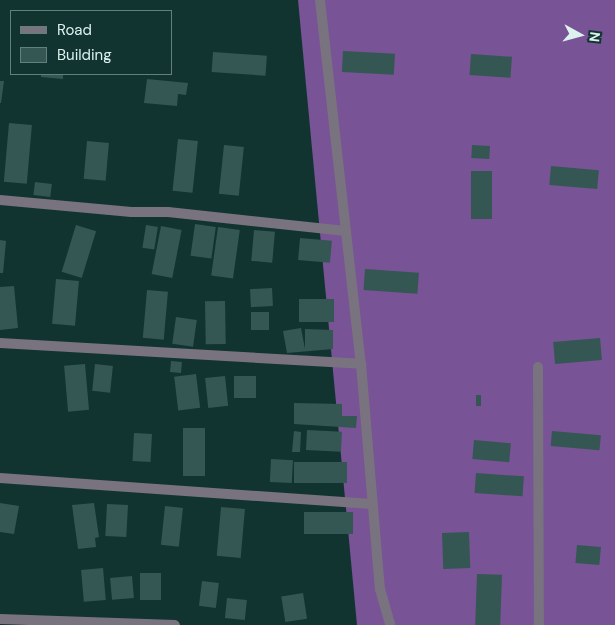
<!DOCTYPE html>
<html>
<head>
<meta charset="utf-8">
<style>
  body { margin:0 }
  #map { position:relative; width:615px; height:625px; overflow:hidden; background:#113431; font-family:"DM Sans",sans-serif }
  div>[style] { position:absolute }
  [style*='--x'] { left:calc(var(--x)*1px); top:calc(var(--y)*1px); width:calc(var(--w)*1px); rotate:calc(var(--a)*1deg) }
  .forest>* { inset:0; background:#785396 }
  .building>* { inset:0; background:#345753; transform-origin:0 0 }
  .street>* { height:10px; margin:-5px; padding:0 5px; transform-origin:5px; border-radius:5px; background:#79737f }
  span { translate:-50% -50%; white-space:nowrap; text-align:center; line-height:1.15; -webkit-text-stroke:4px #113431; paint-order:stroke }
  .legend { position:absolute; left:10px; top:10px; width:162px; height:65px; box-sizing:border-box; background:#113431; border:1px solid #63807d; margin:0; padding:6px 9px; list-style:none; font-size:15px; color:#ddf1ee }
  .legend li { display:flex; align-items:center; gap:10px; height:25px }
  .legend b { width:25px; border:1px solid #63807d }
  .north { position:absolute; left:555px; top:10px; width:50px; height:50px; -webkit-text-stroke:4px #113431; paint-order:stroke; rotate:97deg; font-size:14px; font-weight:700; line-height:20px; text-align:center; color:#ddf1ee }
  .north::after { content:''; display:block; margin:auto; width:18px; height:22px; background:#ddf1ee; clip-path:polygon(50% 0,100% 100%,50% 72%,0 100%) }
</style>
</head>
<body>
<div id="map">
  <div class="forest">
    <div style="clip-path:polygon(298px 0,615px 0,615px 625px,357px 625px)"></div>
  </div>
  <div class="building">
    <div style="left:343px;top:51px;width:52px;height:21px;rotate:3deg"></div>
    <div style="left:213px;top:52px;width:54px;height:20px;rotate:4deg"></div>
    <div style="left:471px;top:54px;width:41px;height:21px;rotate:4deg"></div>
    <div style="clip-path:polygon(41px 74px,63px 74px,63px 79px,41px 77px)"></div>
    <div style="clip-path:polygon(147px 79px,188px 83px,186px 95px,178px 94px,177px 106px,144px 103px)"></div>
    <div style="clip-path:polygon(0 81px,4px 81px,1px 103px,0 103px)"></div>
    <div style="left:9px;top:123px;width:23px;height:59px;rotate:5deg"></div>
    <div style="left:178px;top:139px;width:20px;height:52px;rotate:6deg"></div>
    <div style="left:87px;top:141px;width:22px;height:38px;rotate:5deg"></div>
    <div style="left:224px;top:145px;width:20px;height:49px;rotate:6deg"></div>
    <div style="left:472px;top:145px;width:18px;height:13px;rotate:3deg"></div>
    <div style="left:551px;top:166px;width:48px;height:19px;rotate:5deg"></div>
    <div style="left:471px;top:171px;width:21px;height:48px"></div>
    <div style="left:35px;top:182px;width:17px;height:13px;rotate:7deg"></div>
    <div style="left:195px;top:224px;width:21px;height:32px;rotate:8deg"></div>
    <div style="left:76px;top:225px;width:21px;height:49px;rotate:17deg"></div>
    <div style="left:146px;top:225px;width:12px;height:23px;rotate:9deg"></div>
    <div style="left:161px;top:226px;width:21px;height:49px;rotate:11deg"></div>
    <div style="left:218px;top:227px;width:22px;height:49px;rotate:8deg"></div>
    <div style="left:254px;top:230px;width:21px;height:31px;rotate:5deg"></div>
    <div style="left:300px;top:238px;width:32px;height:22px;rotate:5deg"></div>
    <div style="clip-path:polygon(0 240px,6px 241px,3px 273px,0 273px)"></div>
    <div style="left:365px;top:269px;width:54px;height:21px;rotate:4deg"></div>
    <div style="left:56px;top:279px;width:23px;height:45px;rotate:5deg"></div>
    <div style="clip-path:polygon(14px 286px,18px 328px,0 330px,0 287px)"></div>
    <div style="left:272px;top:288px;width:18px;height:22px;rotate:87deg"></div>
    <div style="left:147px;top:290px;width:21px;height:48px;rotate:5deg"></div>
    <div style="left:299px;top:299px;width:35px;height:23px"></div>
    <div style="left:225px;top:301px;width:43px;height:20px;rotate:89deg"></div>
    <div style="left:251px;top:312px;width:18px;height:18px"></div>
    <div style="left:176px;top:317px;width:21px;height:27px;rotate:8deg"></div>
    <div style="clip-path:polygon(301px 328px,305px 349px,305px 329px,333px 330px,333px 349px,287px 353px,283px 331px)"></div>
    <div style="left:600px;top:338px;width:22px;height:47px;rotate:85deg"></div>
    <div style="left:171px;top:361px;width:11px;height:11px;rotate:5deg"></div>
    <div style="left:85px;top:364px;width:46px;height:21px;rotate:85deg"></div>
    <div style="left:95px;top:364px;width:18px;height:27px;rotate:6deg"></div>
    <div style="left:196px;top:374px;width:34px;height:22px;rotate:83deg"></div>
    <div style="left:225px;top:376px;width:30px;height:20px;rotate:84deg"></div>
    <div style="left:256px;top:376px;width:22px;height:22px;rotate:90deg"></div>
    <div style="left:476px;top:395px;width:5px;height:11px"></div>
    <div style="clip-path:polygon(294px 403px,342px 404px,342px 416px,357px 416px,356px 428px,294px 424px)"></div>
    <div style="left:183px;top:428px;width:22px;height:48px"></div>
    <div style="left:307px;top:430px;width:35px;height:20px;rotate:3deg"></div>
    <div style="clip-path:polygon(294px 431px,301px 432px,300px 452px,292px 452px)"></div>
    <div style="left:552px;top:431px;width:49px;height:15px;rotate:5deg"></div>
    <div style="left:134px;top:433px;width:18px;height:28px;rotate:3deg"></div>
    <div style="left:474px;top:440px;width:37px;height:19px;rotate:5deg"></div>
    <div style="left:271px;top:459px;width:22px;height:23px;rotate:3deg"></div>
    <div style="left:294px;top:462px;width:53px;height:21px"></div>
    <div style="left:476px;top:473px;width:48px;height:20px;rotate:4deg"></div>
    <div style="clip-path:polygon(0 503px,19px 506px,14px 534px,0 532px)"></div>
    <div style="clip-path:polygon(94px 503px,99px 537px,95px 538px,96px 547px,78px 549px,72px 505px)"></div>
    <div style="left:107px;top:504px;width:21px;height:32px;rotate:3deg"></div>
    <div style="left:165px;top:506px;width:18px;height:39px;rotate:6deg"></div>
    <div style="left:221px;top:507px;width:24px;height:49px;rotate:5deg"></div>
    <div style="left:353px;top:512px;width:22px;height:49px;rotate:90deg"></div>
    <div style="left:469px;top:532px;width:36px;height:27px;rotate:88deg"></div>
    <div style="left:577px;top:545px;width:24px;height:18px;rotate:5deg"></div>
    <div style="left:103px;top:568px;width:32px;height:22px;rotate:85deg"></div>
    <div style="left:140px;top:573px;width:21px;height:27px"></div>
    <div style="left:477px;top:574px;width:25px;height:51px;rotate:2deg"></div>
    <div style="left:132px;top:576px;width:22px;height:22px;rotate:85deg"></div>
    <div style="left:202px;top:581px;width:17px;height:25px;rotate:7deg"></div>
    <div style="left:303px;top:593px;width:26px;height:22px;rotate:81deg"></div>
    <div style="left:227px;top:598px;width:20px;height:20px;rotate:6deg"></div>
  </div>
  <div class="street">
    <div style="--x:320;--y:0;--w:366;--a:83.6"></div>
    <div style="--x:361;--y:364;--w:226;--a:85.2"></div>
    <div style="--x:380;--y:589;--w:37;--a:74"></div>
    <div style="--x:0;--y:200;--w:132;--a:5.2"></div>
    <div style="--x:131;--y:212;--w:37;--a:0"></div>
    <div style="--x:168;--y:212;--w:179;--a:6.1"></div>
    <div style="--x:0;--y:343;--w:362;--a:3.3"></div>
    <div style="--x:538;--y:367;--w:258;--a:89.8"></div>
    <div style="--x:0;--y:478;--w:373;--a:4"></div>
    <div style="--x:0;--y:619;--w:175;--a:2"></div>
  </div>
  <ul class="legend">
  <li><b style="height:6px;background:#79737f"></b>Road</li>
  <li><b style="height:14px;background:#345753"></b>Building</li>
  </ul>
  <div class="north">N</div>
</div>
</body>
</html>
